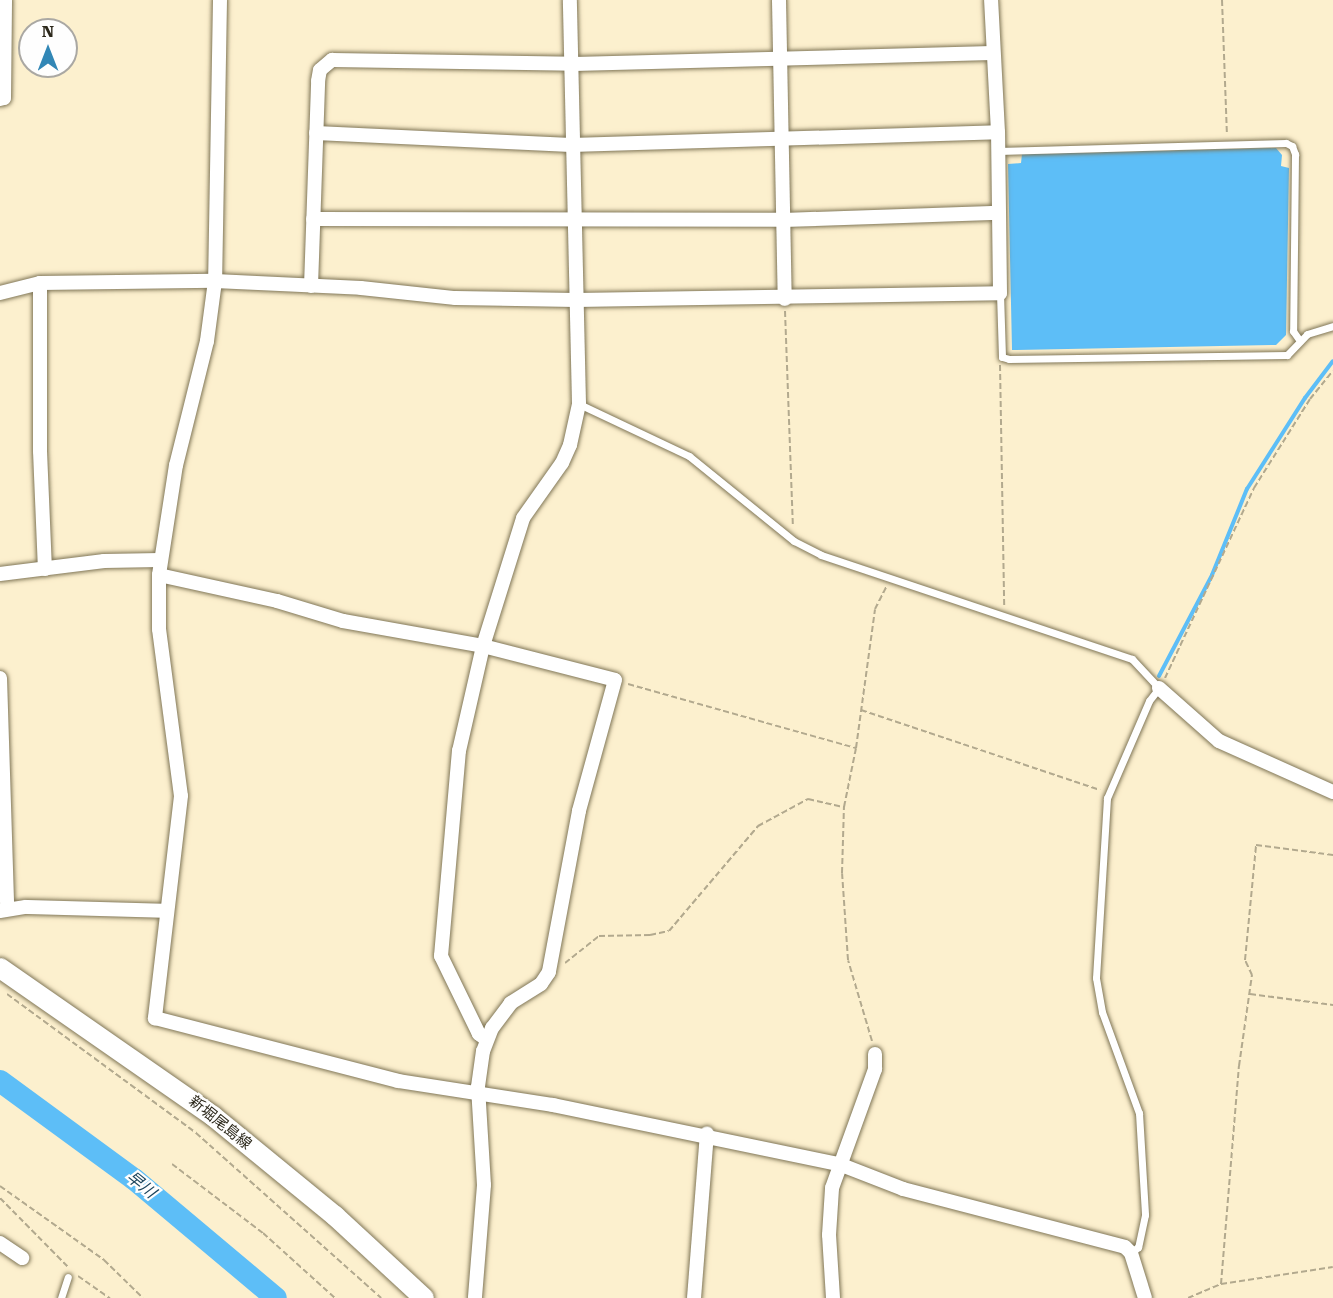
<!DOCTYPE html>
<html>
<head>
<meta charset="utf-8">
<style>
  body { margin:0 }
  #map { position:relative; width:1333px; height:1298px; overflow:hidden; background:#fcf0ce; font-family:"Roboto Serif","Noto Sans JP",serif }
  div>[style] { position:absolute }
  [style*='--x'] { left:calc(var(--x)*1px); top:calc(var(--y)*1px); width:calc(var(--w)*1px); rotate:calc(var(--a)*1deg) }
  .water>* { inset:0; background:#5dbef7 }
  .stream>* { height:4px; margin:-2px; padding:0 2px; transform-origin:2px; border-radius:2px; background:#5dbef7 }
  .river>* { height:22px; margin:-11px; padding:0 11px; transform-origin:11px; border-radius:11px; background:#5dbef7 }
  .path>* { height:2px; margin-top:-1px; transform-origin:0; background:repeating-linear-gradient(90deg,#b2a98e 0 6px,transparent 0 9px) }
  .roads { filter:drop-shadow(0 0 2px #807657) drop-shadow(0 0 2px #807657) }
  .service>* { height:7px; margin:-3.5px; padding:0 3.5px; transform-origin:3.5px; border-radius:3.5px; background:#fff }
  .minor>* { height:14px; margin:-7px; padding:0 7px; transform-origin:7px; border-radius:7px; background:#fff }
  .secondary>* { height:20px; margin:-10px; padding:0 10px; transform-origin:10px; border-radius:10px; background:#fff }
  span { translate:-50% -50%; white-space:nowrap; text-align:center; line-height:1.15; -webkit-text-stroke:4.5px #fefefe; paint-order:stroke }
  .street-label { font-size:15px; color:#2c281b }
  .water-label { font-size:16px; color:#1b445c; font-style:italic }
  .north { position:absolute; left:18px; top:18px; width:60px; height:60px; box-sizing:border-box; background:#fefefe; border:2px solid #aaa8a3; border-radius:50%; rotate:0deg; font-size:16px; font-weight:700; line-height:24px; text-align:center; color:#2c281b }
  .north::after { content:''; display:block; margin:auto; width:21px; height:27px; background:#3287b6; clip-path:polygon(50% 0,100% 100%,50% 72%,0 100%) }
</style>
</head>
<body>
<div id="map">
  <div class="water">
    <div style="clip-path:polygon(1276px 148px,1282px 155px,1281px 166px,1289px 168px,1286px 335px,1276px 345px,1012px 350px,1008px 164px,1021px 163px,1022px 154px)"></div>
  </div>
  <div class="stream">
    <div style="--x:1159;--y:676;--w:114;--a:-62.3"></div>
    <div style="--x:1212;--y:575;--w:93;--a:-67.9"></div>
    <div style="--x:1247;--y:489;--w:108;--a:-57.5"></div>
    <div style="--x:1305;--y:398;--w:46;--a:-52.9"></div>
  </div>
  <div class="river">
    <div style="--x:0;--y:1081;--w:166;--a:36.2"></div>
    <div style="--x:134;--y:1179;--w:185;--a:40"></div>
  </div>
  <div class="path">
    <div style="--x:1222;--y:0;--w:135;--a:87.9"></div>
    <div style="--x:785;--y:311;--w:216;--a:87.9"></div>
    <div style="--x:1000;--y:365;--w:241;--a:89"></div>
    <div style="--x:1165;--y:678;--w:210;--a:-64.9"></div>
    <div style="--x:1254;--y:488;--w:105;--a:-57.8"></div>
    <div style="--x:1310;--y:399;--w:36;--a:-51"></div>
    <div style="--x:628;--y:684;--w:237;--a:15.7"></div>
    <div style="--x:861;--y:710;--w:252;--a:18.5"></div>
    <div style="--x:565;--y:963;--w:43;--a:-38.5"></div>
    <div style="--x:599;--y:936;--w:51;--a:-1.1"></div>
    <div style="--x:650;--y:935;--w:19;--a:-12"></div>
    <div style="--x:669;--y:931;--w:138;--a:-49.7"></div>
    <div style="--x:758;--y:826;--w:57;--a:-28.4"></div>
    <div style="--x:808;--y:799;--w:37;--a:13"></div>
    <div style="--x:7;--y:994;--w:235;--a:36.3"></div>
    <div style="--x:196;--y:1133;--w:248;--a:41.7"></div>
    <div style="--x:1250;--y:994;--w:84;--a:7.5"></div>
    <div style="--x:872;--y:1041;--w:84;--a:-106.5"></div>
    <div style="--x:848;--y:960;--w:87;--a:-93.9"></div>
    <div style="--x:842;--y:873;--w:66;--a:-88.3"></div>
    <div style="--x:844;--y:807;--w:60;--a:-78.5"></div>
    <div style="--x:856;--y:748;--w:140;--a:-82.2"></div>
    <div style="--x:875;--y:609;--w:25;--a:-63"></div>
    <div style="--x:172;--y:1164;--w:114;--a:37.2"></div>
    <div style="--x:263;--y:1233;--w:97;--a:42.1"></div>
    <div style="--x:0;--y:1186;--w:128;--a:35.4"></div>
    <div style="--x:104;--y:1260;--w:54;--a:44.3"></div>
    <div style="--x:0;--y:1198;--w:98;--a:45.4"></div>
    <div style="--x:78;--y:1276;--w:39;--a:35"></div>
    <div style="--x:1221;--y:1284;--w:219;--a:-85.3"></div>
    <div style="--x:1239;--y:1066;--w:92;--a:-81.9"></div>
    <div style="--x:1252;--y:975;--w:17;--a:-115"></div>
    <div style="--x:1245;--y:960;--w:116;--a:-84.5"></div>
    <div style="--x:1256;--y:845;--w:78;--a:7.4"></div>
    <div style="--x:1188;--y:1298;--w:36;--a:-23"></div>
    <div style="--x:1221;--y:1284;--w:113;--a:-8.6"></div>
  </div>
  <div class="roads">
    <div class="service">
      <div style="--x:998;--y:151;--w:288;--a:-1.6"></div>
      <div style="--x:1286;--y:143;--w:7;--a:27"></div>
      <div style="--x:1292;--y:146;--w:9;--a:69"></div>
      <div style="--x:1295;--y:154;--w:177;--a:90.6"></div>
      <div style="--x:1293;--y:331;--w:12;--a:55"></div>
      <div style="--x:1000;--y:293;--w:64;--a:88.2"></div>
      <div style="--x:1002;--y:357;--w:7;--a:16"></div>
      <div style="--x:1009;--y:359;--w:278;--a:-0.8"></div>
      <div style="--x:1287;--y:355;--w:29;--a:-46"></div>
      <div style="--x:1307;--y:334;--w:27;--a:-17"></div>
      <div style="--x:579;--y:404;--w:122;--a:25.3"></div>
      <div style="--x:689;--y:456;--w:135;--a:39"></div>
      <div style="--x:794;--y:541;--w:30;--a:27"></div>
      <div style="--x:821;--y:555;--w:328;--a:18.5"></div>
      <div style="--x:1132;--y:659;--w:40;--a:47"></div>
      <div style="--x:1159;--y:688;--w:16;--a:128"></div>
      <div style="--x:1149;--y:701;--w:106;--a:113.4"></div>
      <div style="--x:1107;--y:798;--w:180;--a:93.5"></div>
      <div style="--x:1096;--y:978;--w:35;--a:80"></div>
      <div style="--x:1102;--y:1012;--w:108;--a:69.9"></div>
      <div style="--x:1139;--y:1113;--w:102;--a:86.6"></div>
      <div style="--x:1145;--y:1215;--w:33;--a:102"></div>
      <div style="--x:1138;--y:1247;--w:9;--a:139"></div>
      <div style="--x:61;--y:1298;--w:22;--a:-72"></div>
    </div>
    <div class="minor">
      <div style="--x:220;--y:0;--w:281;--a:91"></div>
      <div style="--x:215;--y:281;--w:61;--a:97.6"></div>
      <div style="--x:207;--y:341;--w:128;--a:104"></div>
      <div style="--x:176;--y:465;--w:111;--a:98.8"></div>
      <div style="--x:159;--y:575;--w:54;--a:90"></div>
      <div style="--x:159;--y:629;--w:168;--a:82.5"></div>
      <div style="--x:181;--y:796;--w:224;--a:96.7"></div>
      <div style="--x:155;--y:1018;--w:251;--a:14.5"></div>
      <div style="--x:398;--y:1081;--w:157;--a:8.8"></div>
      <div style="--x:553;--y:1105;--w:292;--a:11.7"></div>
      <div style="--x:839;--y:1164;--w:69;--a:21.3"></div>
      <div style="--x:903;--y:1189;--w:229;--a:14.6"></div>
      <div style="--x:1125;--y:1247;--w:8;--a:45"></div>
      <div style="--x:1131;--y:1253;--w:47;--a:72.7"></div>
      <div style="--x:779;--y:0;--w:299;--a:88.9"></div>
      <div style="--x:0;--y:99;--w:4;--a:-14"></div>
      <div style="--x:4;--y:98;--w:98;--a:-89.4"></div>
      <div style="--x:316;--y:133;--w:255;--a:2.7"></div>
      <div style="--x:571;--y:145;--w:427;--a:-1.7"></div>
      <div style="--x:313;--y:219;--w:470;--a:0.1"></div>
      <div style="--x:783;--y:220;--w:216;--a:-1.9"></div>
      <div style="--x:40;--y:283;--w:168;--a:90"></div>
      <div style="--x:40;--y:451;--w:118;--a:87.6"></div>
      <div style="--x:311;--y:286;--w:205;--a:-88"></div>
      <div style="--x:318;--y:81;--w:11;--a:-80"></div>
      <div style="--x:320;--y:70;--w:16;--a:-40"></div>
      <div style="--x:332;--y:60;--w:242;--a:0.9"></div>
      <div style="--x:574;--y:64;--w:418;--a:-1.5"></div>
      <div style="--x:0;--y:293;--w:41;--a:-14"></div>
      <div style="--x:40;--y:283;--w:175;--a:-0.7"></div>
      <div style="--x:215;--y:281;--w:146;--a:2.7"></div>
      <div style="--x:361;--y:288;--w:95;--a:6.1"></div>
      <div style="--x:455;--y:298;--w:121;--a:0.9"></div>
      <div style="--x:576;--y:300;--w:424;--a:-0.9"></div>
      <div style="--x:1000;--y:293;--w:161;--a:-90.7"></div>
      <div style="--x:998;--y:132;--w:132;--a:-93"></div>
      <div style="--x:0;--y:574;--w:105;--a:-7.1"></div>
      <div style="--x:104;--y:561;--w:56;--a:-1"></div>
      <div style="--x:159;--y:575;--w:121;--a:12.4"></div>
      <div style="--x:277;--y:601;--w:69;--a:16.9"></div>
      <div style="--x:343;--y:621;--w:142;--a:10.1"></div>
      <div style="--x:483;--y:646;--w:136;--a:14.4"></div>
      <div style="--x:615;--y:680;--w:136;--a:105.4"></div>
      <div style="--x:579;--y:811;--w:164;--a:100.6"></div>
      <div style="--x:549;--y:972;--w:14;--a:124"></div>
      <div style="--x:541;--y:984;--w:36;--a:148"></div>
      <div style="--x:511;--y:1003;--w:31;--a:127"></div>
      <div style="--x:492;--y:1028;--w:25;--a:111"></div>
      <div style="--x:483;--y:1051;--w:36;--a:98"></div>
      <div style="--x:478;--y:1087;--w:98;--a:86.5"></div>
      <div style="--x:484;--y:1185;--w:113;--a:94.6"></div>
      <div style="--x:0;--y:678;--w:229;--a:88.2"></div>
      <div style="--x:1159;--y:688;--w:80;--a:41.5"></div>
      <div style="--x:1219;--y:741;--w:125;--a:24.1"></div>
      <div style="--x:0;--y:911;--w:26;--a:-9"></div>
      <div style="--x:26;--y:907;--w:139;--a:1.6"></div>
      <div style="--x:486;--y:1039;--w:9;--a:-144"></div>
      <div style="--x:479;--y:1034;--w:87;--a:-116"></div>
      <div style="--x:441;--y:956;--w:206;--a:-85"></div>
      <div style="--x:459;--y:751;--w:108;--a:-77.1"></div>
      <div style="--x:483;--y:646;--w:134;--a:-72.6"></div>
      <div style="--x:523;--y:518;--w:67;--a:-54.7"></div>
      <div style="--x:562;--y:463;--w:20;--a:-66"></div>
      <div style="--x:570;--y:445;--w:42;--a:-77.6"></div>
      <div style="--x:579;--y:404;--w:404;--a:-91.3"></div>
      <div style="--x:0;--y:1243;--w:27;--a:34"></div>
      <div style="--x:694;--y:1298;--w:165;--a:-85.5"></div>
      <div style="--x:833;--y:1298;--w:63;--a:-93.6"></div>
      <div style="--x:829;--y:1235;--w:47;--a:-86.3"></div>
      <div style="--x:832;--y:1188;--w:127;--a:-70.1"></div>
      <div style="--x:875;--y:1069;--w:15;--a:-90"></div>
    </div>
    <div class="secondary">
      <div style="--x:0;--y:968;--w:259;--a:34.8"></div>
      <div style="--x:213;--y:1116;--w:158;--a:39.3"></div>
      <div style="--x:335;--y:1216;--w:121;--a:42.7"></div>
    </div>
  </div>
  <div class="street-label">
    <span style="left:220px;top:1123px;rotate:39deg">新堀尾島線</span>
  </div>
  <div class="water-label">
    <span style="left:141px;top:1185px;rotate:39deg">早川</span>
  </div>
  <div class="north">N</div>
</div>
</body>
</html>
